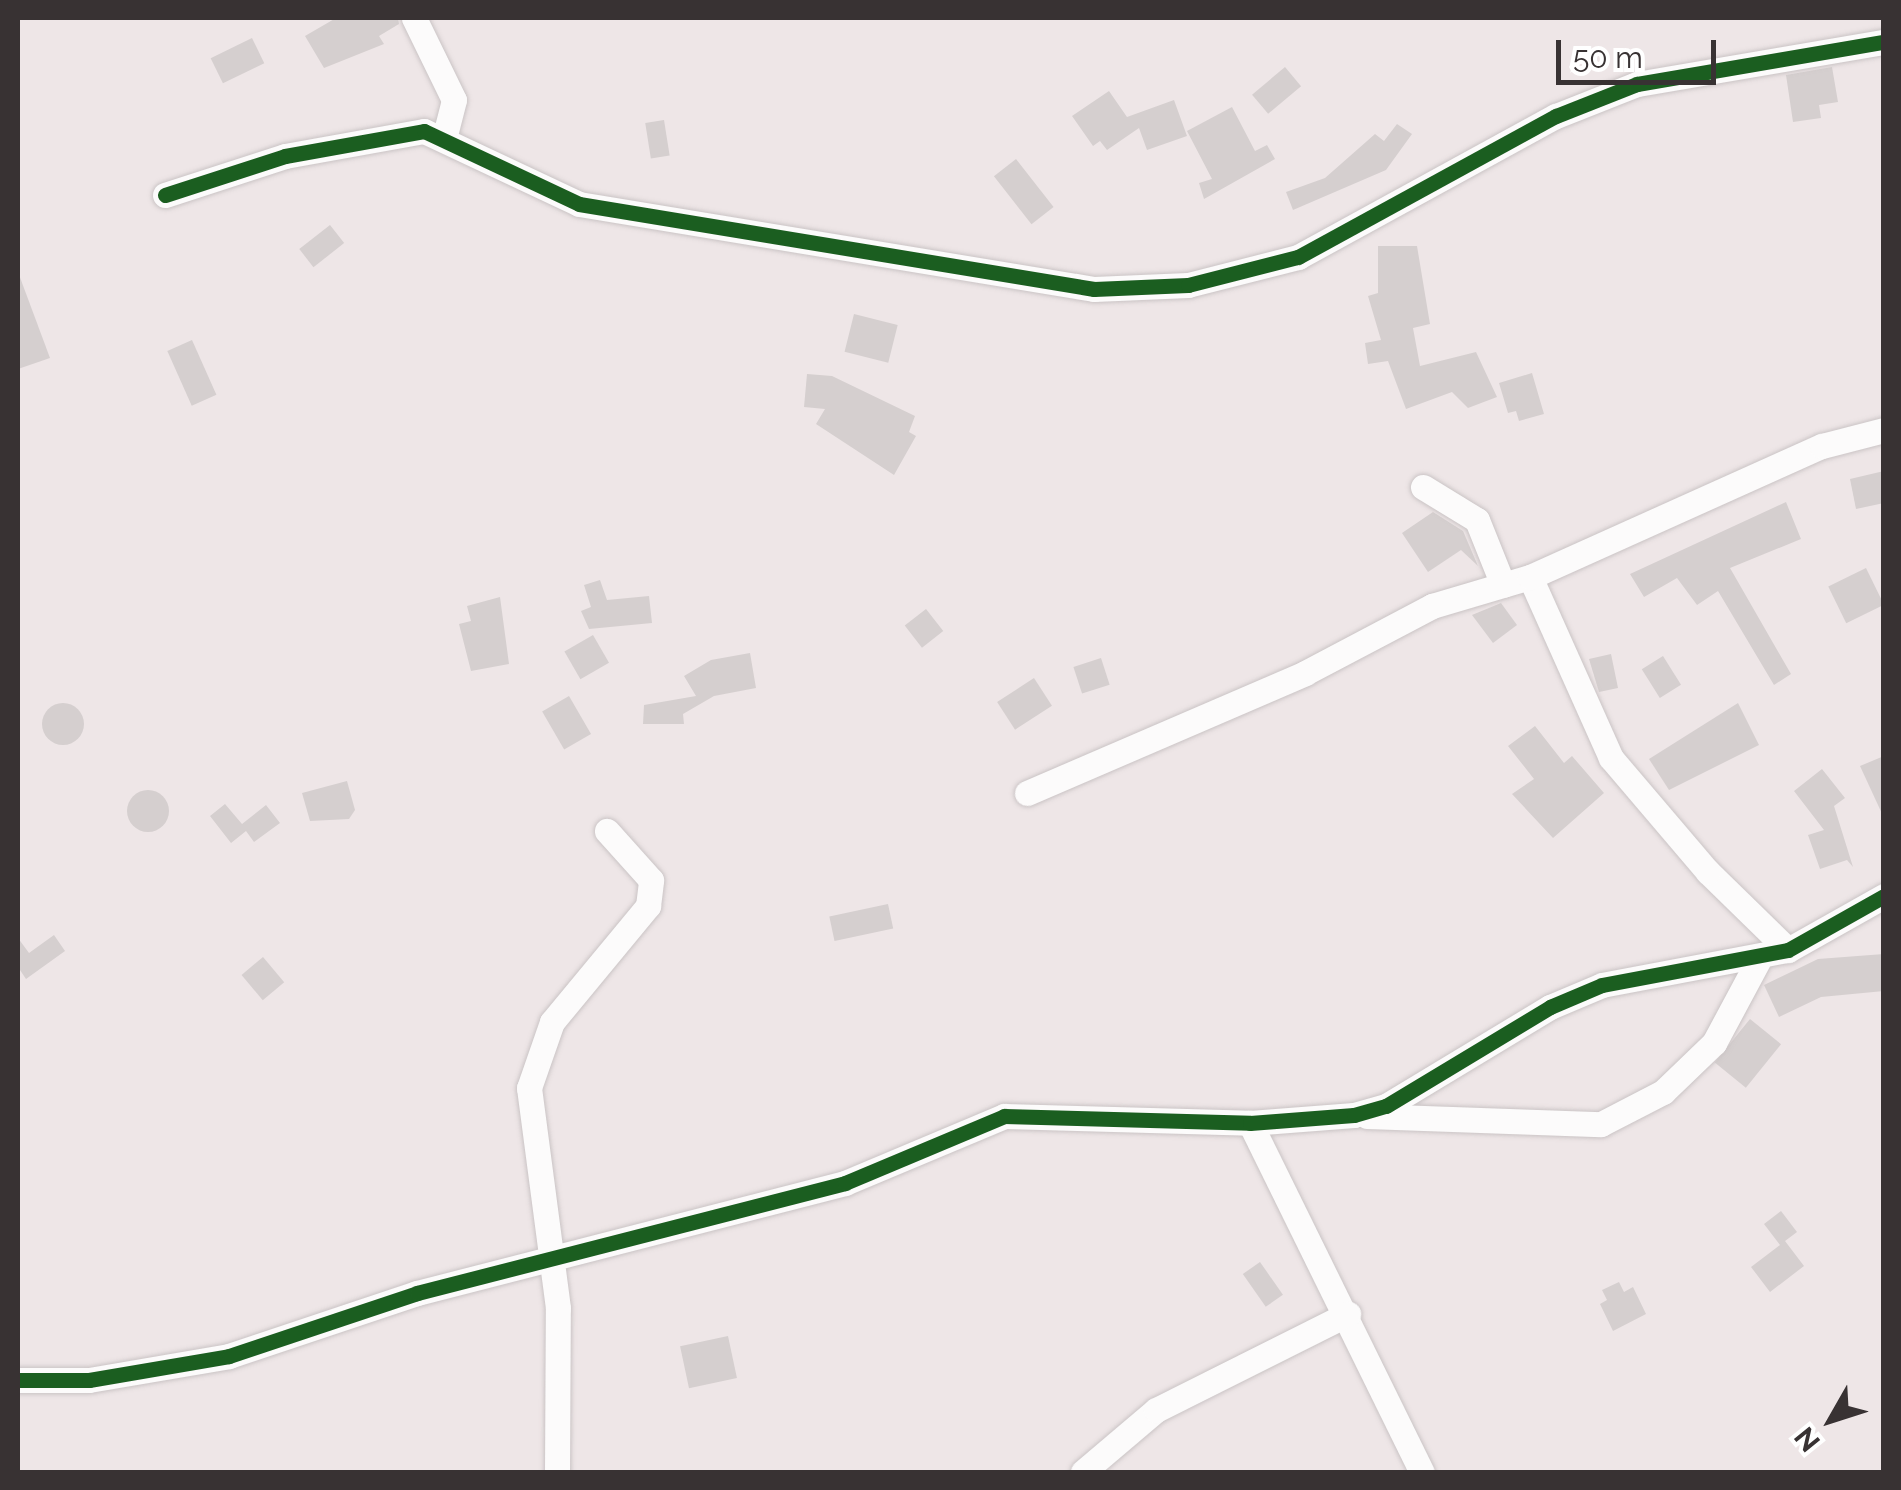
<!DOCTYPE html>
<html>
<head>
<meta charset="utf-8">
<style>
  body { margin:0 }
  #map { position:relative; width:1901px; height:1490px; overflow:hidden; background:#eee6e7; font-family:Raleway,sans-serif }
  div>[style] { position:absolute }
  [style*='--x'] { left:calc(var(--x)*1px); top:calc(var(--y)*1px); width:calc(var(--w)*1px); rotate:calc(var(--a)*1deg) }
  .building>* { inset:0; background:#d5cfcf; transform-origin:0 0 }
  .round { border-radius:50% }
  .roads { filter:drop-shadow(0 0 2px #cac4c5) drop-shadow(0 0 2px #cac4c5) }
  .street>* { height:25px; margin:-12.5px; padding:0 12.5px; transform-origin:12.5px; border-radius:12.5px; background:#fcfbfb }
  .cycleway>* { height:15px; margin:-7.5px; padding:0 7.5px; transform-origin:7.5px; border-radius:7.5px; background:#1b5e20 }
  span { translate:-50% -50%; white-space:nowrap; text-align:center; line-height:1.15; -webkit-text-stroke:10px #fff; paint-order:stroke }
  .frame { position:absolute; inset:0; border:20px solid #383233; pointer-events:none }
  .north { position:absolute; left:1781px; top:1370px; width:100px; height:100px; -webkit-text-stroke:8px #fff; paint-order:stroke; rotate:231deg; font-size:28px; font-weight:700; line-height:40px; text-align:center; color:#383233 }
  .north::after { content:''; display:block; margin:auto; width:35px; height:45px; background:#383233; clip-path:polygon(50% 0,100% 100%,50% 72%,0 100%) }
  .scale { position:absolute; left:1556px; top:40px; width:160px; height:45px; box-sizing:border-box; border:5px solid #383233; border-top:0; padding-left:12px; font-size:30px; line-height:35px; white-space:nowrap; color:#383233; -webkit-text-stroke:8px #fff; paint-order:stroke }
</style>
</head>
<body>
<div id="map">
  <div class="building">
    <div style="clip-path:polygon(336px 18px,398px 18px,399px 24px,379px 36px,384px 44px,324px 68px,305px 36px)"></div>
    <div style="left:252px;top:38px;width:28px;height:46px;rotate:64deg"></div>
    <div style="left:1285px;top:67px;width:25px;height:43px;rotate:50deg"></div>
    <div style="clip-path:polygon(1832px 67px,1838px 102px,1819px 105px,1821px 118px,1793px 122px,1786px 75px)"></div>
    <div style="clip-path:polygon(1109px 91px,1127px 117px,1174px 100px,1187px 136px,1147px 150px,1139px 128px,1107px 150px,1100px 141px,1093px 146px,1072px 116px)"></div>
    <div style="clip-path:polygon(1232px 107px,1255px 151px,1267px 145px,1275px 159px,1204px 199px,1199px 183px,1212px 179px,1187px 131px)"></div>
    <div style="left:664px;top:120px;width:36px;height:19px;rotate:81deg"></div>
    <div style="clip-path:polygon(1397px 124px,1412px 134px,1386px 170px,1293px 210px,1286px 192px,1325px 178px,1375px 134px,1384px 141px)"></div>
    <div style="left:1016px;top:159px;width:61px;height:28px;rotate:52deg"></div>
    <div style="left:330px;top:225px;width:23px;height:39px;rotate:52deg"></div>
    <div style="clip-path:polygon(1378px 246px,1417px 246px,1430px 324px,1413px 328px,1420px 366px,1476px 352px,1497px 397px,1468px 408px,1452px 392px,1406px 409px,1388px 361px,1368px 364px,1365px 343px,1381px 340px,1368px 296px,1378px 293px)"></div>
    <div style="clip-path:polygon(18px 272px,50px 358px,18px 369px)"></div>
    <div style="left:854px;top:314px;width:45px;height:39px;rotate:14deg"></div>
    <div style="left:192px;top:340px;width:60px;height:27px;rotate:66deg"></div>
    <div style="clip-path:polygon(1532px 373px,1544px 414px,1519px 421px,1516px 411px,1508px 413px,1499px 383px)"></div>
    <div style="clip-path:polygon(807px 374px,832px 376px,915px 416px,909px 432px,916px 436px,894px 475px,816px 424px,825px 409px,804px 407px)"></div>
    <div style="clip-path:polygon(1884px 471px,1884px 503px,1856px 509px,1850px 479px)"></div>
    <div style="clip-path:polygon(1786px 502px,1801px 539px,1730px 568px,1791px 674px,1774px 685px,1718px 591px,1697px 605px,1677px 578px,1644px 597px,1630px 574px)"></div>
    <div style="clip-path:polygon(1433px 512px,1463px 531px,1478px 566px,1461px 550px,1428px 572px,1402px 533px)"></div>
    <div style="left:1866px;top:568px;width:41px;height:42px;rotate:64deg"></div>
    <div style="clip-path:polygon(600px 580px,607px 600px,649px 596px,652px 623px,589px 629px,581px 611px,591px 607px,584px 585px)"></div>
    <div style="clip-path:polygon(500px 597px,509px 664px,471px 671px,459px 624px,471px 621px,467px 606px)"></div>
    <div style="clip-path:polygon(1501px 603px,1517px 625px,1493px 643px,1472px 615px)"></div>
    <div style="left:926px;top:609px;width:28px;height:27px;rotate:52deg"></div>
    <div style="left:593px;top:635px;width:32px;height:33px;rotate:60deg"></div>
    <div style="clip-path:polygon(750px 653px,756px 688px,714px 696px,683px 714px,684px 724px,643px 724px,644px 705px,696px 696px,684px 676px,711px 660px)"></div>
    <div style="clip-path:polygon(1611px 654px,1618px 688px,1599px 692px,1589px 659px)"></div>
    <div style="left:1663px;top:656px;width:34px;height:25px;rotate:58deg"></div>
    <div style="left:1101px;top:658px;width:28px;height:29px;rotate:72deg"></div>
    <div style="left:1034px;top:678px;width:33px;height:44px;rotate:57deg"></div>
    <div style="left:569px;top:696px;width:44px;height:31px;rotate:60deg"></div>
    <div class="round" style="left:42px;top:703px;width:42px;height:42px"></div>
    <div style="clip-path:polygon(1738px 703px,1759px 745px,1669px 790px,1649px 759px)"></div>
    <div style="clip-path:polygon(1535px 726px,1564px 763px,1572px 756px,1604px 793px,1553px 838px,1512px 794px,1534px 779px,1508px 746px)"></div>
    <div style="clip-path:polygon(1884px 756px,1884px 818px,1860px 766px)"></div>
    <div style="clip-path:polygon(1822px 769px,1845px 798px,1834px 806px,1853px 867px,1847px 860px,1820px 869px,1808px 835px,1824px 830px,1794px 791px)"></div>
    <div style="clip-path:polygon(347px 781px,355px 810px,349px 819px,310px 821px,302px 793px)"></div>
    <div class="round" style="left:127px;top:790px;width:42px;height:42px"></div>
    <div style="clip-path:polygon(225px 804px,242px 824px,266px 805px,280px 823px,254px 842px,246px 831px,231px 843px,210px 816px)"></div>
    <div style="left:888px;top:904px;width:25px;height:60px;rotate:78deg"></div>
    <div style="clip-path:polygon(54px 935px,65px 951px,26px 979px,18px 967px,18px 938px,29px 953px)"></div>
    <div style="clip-path:polygon(1884px 954px,1884px 991px,1821px 997px,1779px 1017px,1764px 985px,1818px 959px)"></div>
    <div style="left:263px;top:957px;width:33px;height:28px;rotate:50deg"></div>
    <div style="left:1750px;top:1019px;width:40px;height:56px;rotate:39deg"></div>
    <div style="clip-path:polygon(1781px 1211px,1797px 1232px,1785px 1241px,1804px 1266px,1770px 1292px,1751px 1267px,1780px 1245px,1764px 1224px)"></div>
    <div style="left:1260px;top:1262px;width:40px;height:21px;rotate:55deg"></div>
    <div style="clip-path:polygon(1619px 1282px,1624px 1292px,1633px 1287px,1646px 1314px,1613px 1331px,1600px 1304px,1607px 1300px,1602px 1290px)"></div>
    <div style="left:728px;top:1336px;width:43px;height:49px;rotate:78deg"></div>
  </div>
  <div class="roads">
    <div class="street">
      <div style="--x:414;--y:18;--w:91;--a:64"></div>
      <div style="--x:454;--y:100;--w:40;--a:104.4"></div>
      <div style="--x:165;--y:195;--w:126;--a:-18"></div>
      <div style="--x:285;--y:156;--w:141;--a:-10.2"></div>
      <div style="--x:424;--y:131;--w:171;--a:25.2"></div>
      <div style="--x:579;--y:204;--w:522;--a:9.37"></div>
      <div style="--x:1094;--y:289;--w:94;--a:-2.4"></div>
      <div style="--x:1188;--y:285;--w:114;--a:-14.3"></div>
      <div style="--x:1298;--y:257;--w:294;--a:-28.7"></div>
      <div style="--x:1556;--y:116;--w:87;--a:-21.6"></div>
      <div style="--x:1637;--y:84;--w:251;--a:-9.7"></div>
      <div style="--x:1423;--y:487;--w:63;--a:31.4"></div>
      <div style="--x:1477;--y:520;--w:70;--a:68.2"></div>
      <div style="--x:1027;--y:793;--w:303;--a:-23.3"></div>
      <div style="--x:1305;--y:673;--w:144;--a:-27.8"></div>
      <div style="--x:1432;--y:606;--w:102;--a:-16.5"></div>
      <div style="--x:1788;--y:950;--w:112;--a:-135.7"></div>
      <div style="--x:1708;--y:872;--w:150;--a:-130.4"></div>
      <div style="--x:1611;--y:758;--w:198;--a:-114.1"></div>
      <div style="--x:1530;--y:577;--w:320;--a:-24.2"></div>
      <div style="--x:1822;--y:446;--w:64;--a:-14.5"></div>
      <div style="--x:1367;--y:1116;--w:234;--a:2"></div>
      <div style="--x:1601;--y:1124;--w:70;--a:-27.3"></div>
      <div style="--x:1663;--y:1092;--w:71;--a:-43.9"></div>
      <div style="--x:1714;--y:1043;--w:95;--a:-61.8"></div>
      <div style="--x:1250;--y:1123;--w:389;--a:63.8"></div>
      <div style="--x:18;--y:1380;--w:71;--a:0"></div>
      <div style="--x:89;--y:1380;--w:142;--a:-9.7"></div>
      <div style="--x:229;--y:1356;--w:198;--a:-18.5"></div>
      <div style="--x:417;--y:1293;--w:442;--a:-14.4"></div>
      <div style="--x:845;--y:1183;--w:173;--a:-22.8"></div>
      <div style="--x:1004;--y:1116;--w:246;--a:1.6"></div>
      <div style="--x:1250;--y:1123;--w:104;--a:-4.4"></div>
      <div style="--x:1354;--y:1115;--w:33;--a:-16"></div>
      <div style="--x:1386;--y:1106;--w:192;--a:-31.1"></div>
      <div style="--x:1550;--y:1007;--w:56;--a:-22.9"></div>
      <div style="--x:1602;--y:985;--w:189;--a:-10.7"></div>
      <div style="--x:1788;--y:950;--w:110;--a:-29.4"></div>
      <div style="--x:557;--y:1472;--w:164;--a:-89.7"></div>
      <div style="--x:558;--y:1308;--w:222;--a:-97.5"></div>
      <div style="--x:529;--y:1088;--w:70;--a:-70.8"></div>
      <div style="--x:552;--y:1022;--w:151;--a:-50.4"></div>
      <div style="--x:648;--y:906;--w:26;--a:-83"></div>
      <div style="--x:651;--y:880;--w:66;--a:-131.9"></div>
      <div style="--x:1083;--y:1472;--w:96;--a:-40.3"></div>
      <div style="--x:1156;--y:1410;--w:215;--a:-26.6"></div>
    </div>
  </div>
  <div class="cycleway">
    <div style="--x:165;--y:195;--w:126;--a:-18"></div>
    <div style="--x:285;--y:156;--w:141;--a:-10.2"></div>
    <div style="--x:424;--y:131;--w:171;--a:25.2"></div>
    <div style="--x:579;--y:204;--w:522;--a:9.37"></div>
    <div style="--x:1094;--y:289;--w:94;--a:-2.4"></div>
    <div style="--x:1188;--y:285;--w:114;--a:-14.3"></div>
    <div style="--x:1298;--y:257;--w:294;--a:-28.7"></div>
    <div style="--x:1556;--y:116;--w:87;--a:-21.6"></div>
    <div style="--x:1637;--y:84;--w:251;--a:-9.7"></div>
    <div style="--x:18;--y:1380;--w:71;--a:0"></div>
    <div style="--x:89;--y:1380;--w:142;--a:-9.7"></div>
    <div style="--x:229;--y:1356;--w:198;--a:-18.5"></div>
    <div style="--x:417;--y:1293;--w:442;--a:-14.4"></div>
    <div style="--x:845;--y:1183;--w:173;--a:-22.8"></div>
    <div style="--x:1004;--y:1116;--w:246;--a:1.6"></div>
    <div style="--x:1250;--y:1123;--w:104;--a:-4.4"></div>
    <div style="--x:1354;--y:1115;--w:33;--a:-16"></div>
    <div style="--x:1386;--y:1106;--w:192;--a:-31.1"></div>
    <div style="--x:1550;--y:1007;--w:56;--a:-22.9"></div>
    <div style="--x:1602;--y:985;--w:189;--a:-10.7"></div>
    <div style="--x:1788;--y:950;--w:110;--a:-29.4"></div>
  </div>
  <div class="frame"></div>
  <div class="north">N</div>
  <div class="scale">50 m</div>
</div>
</body>
</html>
